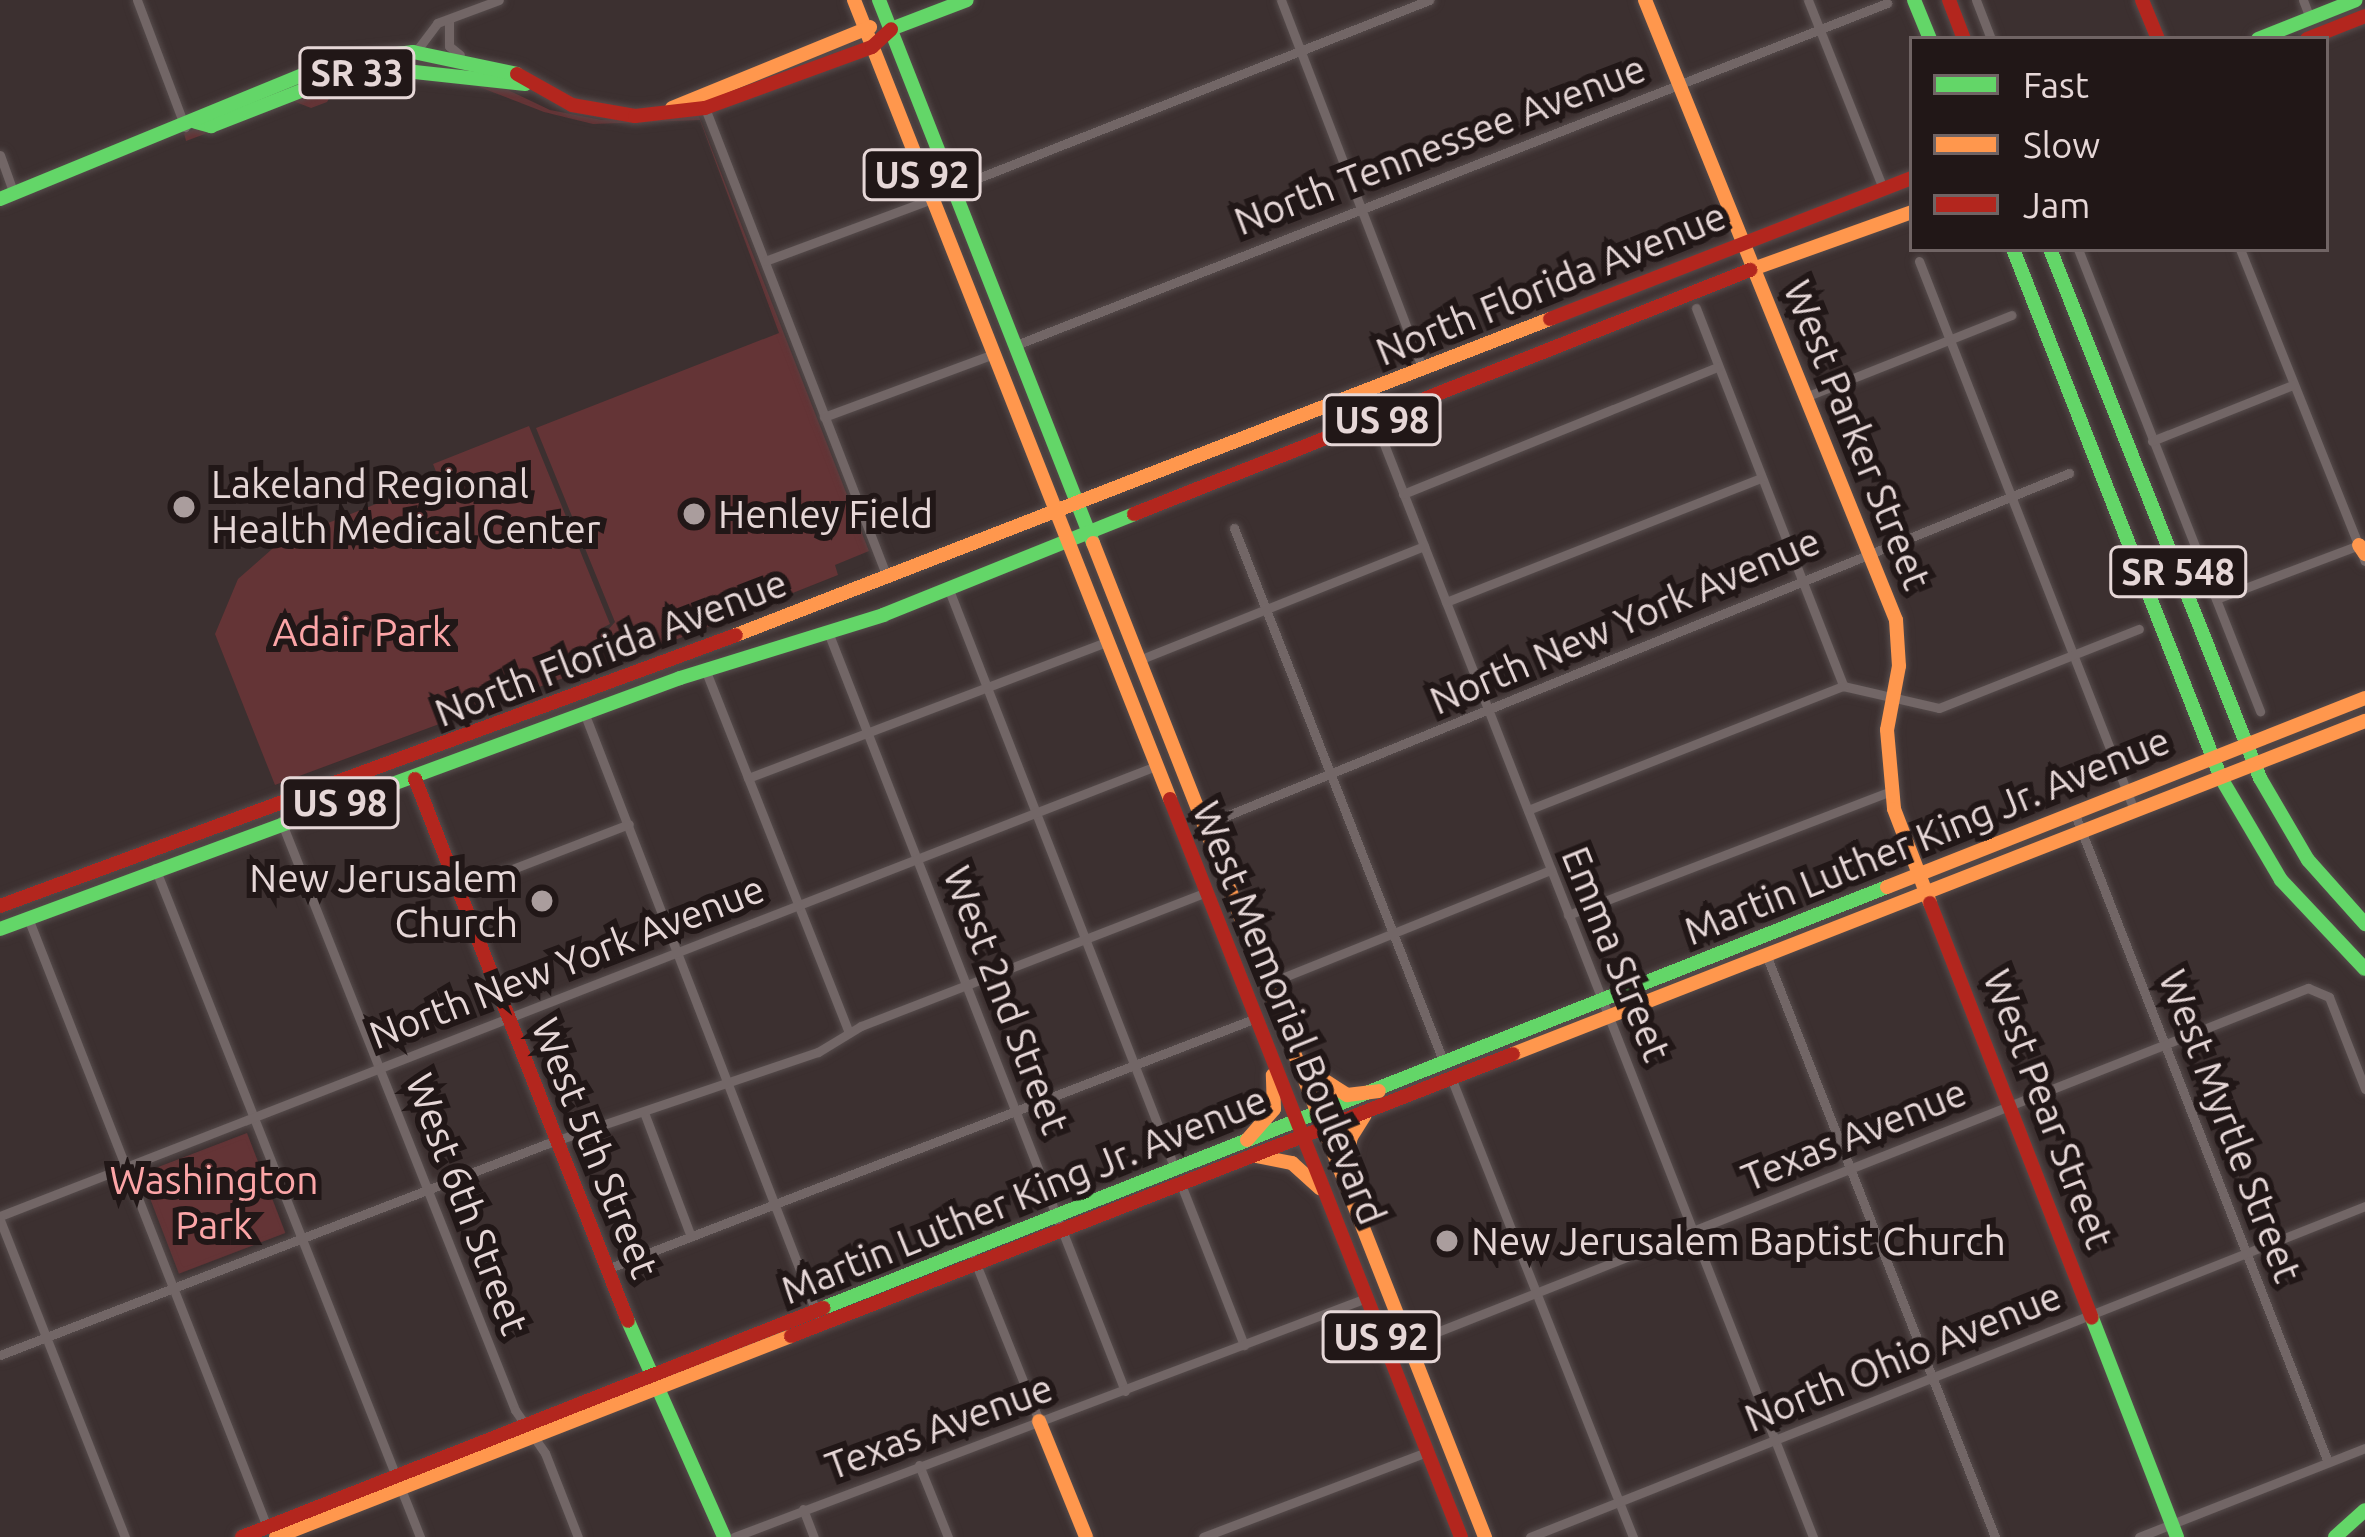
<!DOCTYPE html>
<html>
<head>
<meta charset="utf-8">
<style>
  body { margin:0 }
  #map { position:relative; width:2365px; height:1537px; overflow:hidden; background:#3c3030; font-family:Ubuntu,sans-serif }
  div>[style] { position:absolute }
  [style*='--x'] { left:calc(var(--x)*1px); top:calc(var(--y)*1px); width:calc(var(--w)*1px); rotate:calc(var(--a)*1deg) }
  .green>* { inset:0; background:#643436; transform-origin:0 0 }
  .roads { filter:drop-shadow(0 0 3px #564c4c) drop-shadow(0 0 3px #564c4c) }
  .street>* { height:9px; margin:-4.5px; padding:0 4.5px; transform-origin:4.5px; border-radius:4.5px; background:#726666 }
  .fast>* { height:14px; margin:-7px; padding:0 7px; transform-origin:7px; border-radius:7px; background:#63d668 }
  .slow>* { height:14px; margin:-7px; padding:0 7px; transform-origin:7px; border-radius:7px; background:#ff974d }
  .jam>* { height:14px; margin:-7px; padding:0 7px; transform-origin:7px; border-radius:7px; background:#b3261e }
  .dots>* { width:33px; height:33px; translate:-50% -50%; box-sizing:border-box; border:6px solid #211717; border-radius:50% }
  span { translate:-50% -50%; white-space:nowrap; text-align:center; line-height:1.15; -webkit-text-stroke:12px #211717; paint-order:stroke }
  .shield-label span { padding:3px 9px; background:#211717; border:3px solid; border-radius:9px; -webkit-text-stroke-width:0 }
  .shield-label { font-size:36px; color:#e6d7d7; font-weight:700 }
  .street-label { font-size:39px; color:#e6d7d7 }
  .poi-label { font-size:39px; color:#e6d7d7 }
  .left { translate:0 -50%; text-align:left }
  .right { translate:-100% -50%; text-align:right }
  .park-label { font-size:39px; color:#fca5a7 }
  .legend { position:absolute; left:1909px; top:36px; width:420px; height:216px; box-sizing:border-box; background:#211717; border:3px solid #706464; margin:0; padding:15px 21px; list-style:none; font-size:36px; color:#e6d7d7 }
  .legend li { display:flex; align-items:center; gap:24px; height:60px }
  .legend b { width:60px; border:3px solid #706464 }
</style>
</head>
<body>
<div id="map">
  <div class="green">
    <div style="clip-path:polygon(340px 73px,481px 77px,550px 110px,602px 120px,698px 114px,869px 551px,835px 565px,838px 575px,660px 646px,646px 641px,616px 653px,607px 631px,615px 622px,536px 428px,779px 333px,700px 120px,593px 124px,544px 112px,469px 83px,381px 77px,338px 84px,327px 102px,311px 108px,293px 101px,186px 141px,184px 133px)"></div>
    <div style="clip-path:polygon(529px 426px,610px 624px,600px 629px,612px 660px,275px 785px,215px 634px,238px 579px,280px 542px,439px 479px,433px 464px)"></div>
    <div style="left:247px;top:1133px;width:107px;height:114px;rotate:69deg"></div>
  </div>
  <div class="roads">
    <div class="street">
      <div style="--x:137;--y:0;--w:136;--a:69.3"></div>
      <div style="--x:1281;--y:0;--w:395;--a:69"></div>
      <div style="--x:1808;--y:0;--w:202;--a:68.3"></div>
      <div style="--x:1976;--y:0;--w:42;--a:69"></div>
      <div style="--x:2303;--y:0;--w:19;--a:69"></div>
      <div style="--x:449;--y:19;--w:27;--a:90"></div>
      <div style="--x:449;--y:46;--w:14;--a:39"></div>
      <div style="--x:417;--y:50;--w:34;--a:-53"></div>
      <div style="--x:437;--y:23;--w:66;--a:-20.4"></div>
      <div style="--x:705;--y:108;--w:503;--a:68.79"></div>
      <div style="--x:0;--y:155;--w:41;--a:70.3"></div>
      <div style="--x:953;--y:188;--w:512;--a:-21.55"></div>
      <div style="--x:2078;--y:249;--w:497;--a:68.5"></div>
      <div style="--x:2240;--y:249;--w:336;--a:68.2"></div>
      <div style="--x:765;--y:261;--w:178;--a:-20.4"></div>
      <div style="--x:1919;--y:261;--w:590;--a:68.61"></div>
      <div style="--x:1696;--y:308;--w:406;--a:68.7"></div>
      <div style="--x:1016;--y:345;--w:936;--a:-21.44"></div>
      <div style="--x:1364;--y:393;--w:1229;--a:68.57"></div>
      <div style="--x:1808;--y:396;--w:219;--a:-21.7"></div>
      <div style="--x:824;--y:417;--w:180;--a:-20.4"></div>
      <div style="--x:2152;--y:441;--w:152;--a:-21.7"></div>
      <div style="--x:1403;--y:494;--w:340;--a:-22"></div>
      <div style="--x:1234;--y:528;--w:575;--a:68.57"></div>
      <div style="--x:949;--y:590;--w:622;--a:68.68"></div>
      <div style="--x:2216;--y:599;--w:153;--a:-20.7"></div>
      <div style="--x:1446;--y:602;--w:339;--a:-21.5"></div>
      <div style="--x:828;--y:632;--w:815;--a:68.63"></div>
      <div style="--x:1139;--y:660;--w:307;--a:-21.8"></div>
      <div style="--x:705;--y:669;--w:391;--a:68.4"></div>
      <div style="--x:1843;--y:686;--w:98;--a:12.9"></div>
      <div style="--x:1939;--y:708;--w:215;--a:-21.6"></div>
      <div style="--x:585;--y:715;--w:642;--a:68.83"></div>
      <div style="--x:748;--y:778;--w:385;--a:-20.8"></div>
      <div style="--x:1528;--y:810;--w:339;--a:-21.5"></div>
      <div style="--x:2074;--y:812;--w:698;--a:68.66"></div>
      <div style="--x:281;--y:821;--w:634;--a:68.33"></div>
      <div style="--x:515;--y:1410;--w:52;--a:55.1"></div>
      <div style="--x:545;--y:1453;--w:90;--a:68.6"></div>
      <div style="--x:1204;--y:825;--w:934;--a:-22.14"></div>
      <div style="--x:155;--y:868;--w:720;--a:68.39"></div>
      <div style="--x:458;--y:890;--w:183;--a:-21.1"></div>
      <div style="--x:1568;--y:915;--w:344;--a:-21"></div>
      <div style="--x:28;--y:918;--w:654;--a:68.57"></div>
      <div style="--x:1767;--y:957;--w:623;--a:68.54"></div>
      <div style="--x:1267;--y:984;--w:306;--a:-21.9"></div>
      <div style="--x:1452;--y:1080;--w:492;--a:68.4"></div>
      <div style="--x:645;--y:1115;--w:130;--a:69.3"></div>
      <div style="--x:1182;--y:1187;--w:170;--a:68.6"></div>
      <div style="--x:0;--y:1216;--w:1240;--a:-21.27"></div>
      <div style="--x:0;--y:1220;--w:341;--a:68.5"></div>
      <div style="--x:974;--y:1259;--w:175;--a:68.1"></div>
      <div style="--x:607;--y:1269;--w:696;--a:-21.14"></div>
      <div style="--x:1409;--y:1343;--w:967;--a:-21.55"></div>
      <div style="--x:2308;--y:988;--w:23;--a:23"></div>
      <div style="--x:2329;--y:997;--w:99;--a:68.6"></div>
      <div style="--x:0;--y:1355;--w:585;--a:-21.13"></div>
      <div style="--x:546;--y:1144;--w:287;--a:-18.7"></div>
      <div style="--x:818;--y:1052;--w:50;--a:-31.2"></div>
      <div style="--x:861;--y:1026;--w:370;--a:-21.2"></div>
      <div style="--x:919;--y:1465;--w:78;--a:68.1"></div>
      <div style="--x:803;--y:1509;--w:30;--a:69"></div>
      <div style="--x:734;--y:1537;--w:676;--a:-20.71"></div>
      <div style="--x:1203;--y:1537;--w:240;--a:-20.8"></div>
      <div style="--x:1530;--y:1537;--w:898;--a:-21.62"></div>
      <div style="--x:2139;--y:1537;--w:243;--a:-21.5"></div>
    </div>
    <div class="fast">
      <div style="--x:879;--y:0;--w:584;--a:68.49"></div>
      <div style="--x:1914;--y:0;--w:42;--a:67.7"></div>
      <div style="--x:891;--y:29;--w:81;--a:-20.9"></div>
      <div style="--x:2258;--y:39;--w:105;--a:-21.7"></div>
      <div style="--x:196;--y:122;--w:16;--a:15"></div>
      <div style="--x:211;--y:126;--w:141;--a:-21.3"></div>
      <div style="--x:342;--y:75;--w:45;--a:-7.6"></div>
      <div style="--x:387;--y:69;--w:139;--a:6.2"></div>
      <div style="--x:0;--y:199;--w:364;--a:-22.3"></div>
      <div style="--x:337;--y:61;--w:77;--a:-6.8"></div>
      <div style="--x:413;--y:52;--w:106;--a:11.9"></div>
      <div style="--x:2013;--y:249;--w:568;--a:68.54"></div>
      <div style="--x:2221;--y:778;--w:118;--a:59.5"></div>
      <div style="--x:2281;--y:880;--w:122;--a:46.7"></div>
      <div style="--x:2050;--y:249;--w:569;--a:68.35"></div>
      <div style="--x:2260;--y:778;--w:95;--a:59.7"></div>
      <div style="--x:2308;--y:860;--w:86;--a:48.3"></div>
      <div style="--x:0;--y:929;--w:725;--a:-20.26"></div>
      <div style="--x:680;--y:678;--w:213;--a:-17.2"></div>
      <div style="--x:883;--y:615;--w:271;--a:-21.9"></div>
      <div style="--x:823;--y:1308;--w:1144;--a:-21.59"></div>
      <div style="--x:2092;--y:1318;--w:235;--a:68.8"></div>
      <div style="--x:628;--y:1321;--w:236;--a:66"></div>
      <div style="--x:2335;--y:1537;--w:40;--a:-42"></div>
    </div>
    <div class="slow">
      <div style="--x:854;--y:0;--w:859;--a:68.42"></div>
      <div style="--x:1645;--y:0;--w:669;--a:67.96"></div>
      <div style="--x:1896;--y:620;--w:46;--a:86.3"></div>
      <div style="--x:1899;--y:666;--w:65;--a:100.6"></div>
      <div style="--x:1887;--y:730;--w:79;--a:84.9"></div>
      <div style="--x:1894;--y:809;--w:101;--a:69"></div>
      <div style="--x:672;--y:108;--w:214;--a:-22.2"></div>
      <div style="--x:1750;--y:270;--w:172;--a:-19.7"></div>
      <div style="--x:1093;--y:543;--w:1069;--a:68.48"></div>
      <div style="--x:2359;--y:545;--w:11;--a:56"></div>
      <div style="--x:736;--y:635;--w:873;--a:-21.22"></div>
      <div style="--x:1887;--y:887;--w:514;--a:-21.57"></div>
      <div style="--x:1513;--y:1054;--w:915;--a:-21.35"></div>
      <div style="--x:1302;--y:1066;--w:54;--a:32.8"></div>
      <div style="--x:1347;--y:1095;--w:32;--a:-7"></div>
      <div style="--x:1247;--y:1140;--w:41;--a:-48.9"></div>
      <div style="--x:1274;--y:1109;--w:34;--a:-92"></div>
      <div style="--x:1256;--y:1156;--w:37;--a:11"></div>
      <div style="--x:1292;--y:1163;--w:38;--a:42"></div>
      <div style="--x:1344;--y:1176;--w:40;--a:-80"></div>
      <div style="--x:1351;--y:1137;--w:26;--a:-58"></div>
      <div style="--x:1039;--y:1421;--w:125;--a:67.9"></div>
      <div style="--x:276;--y:1537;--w:553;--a:-21.32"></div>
    </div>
    <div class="jam">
      <div style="--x:1949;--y:0;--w:42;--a:69"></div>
      <div style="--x:2142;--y:0;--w:42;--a:67.7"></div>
      <div style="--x:2307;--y:39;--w:62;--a:-21.6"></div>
      <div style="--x:517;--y:74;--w:63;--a:29.4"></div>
      <div style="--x:572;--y:105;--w:64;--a:9.9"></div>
      <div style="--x:635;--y:116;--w:70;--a:-6.5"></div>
      <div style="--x:705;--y:108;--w:178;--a:-20.1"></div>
      <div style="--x:872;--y:47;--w:26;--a:-43"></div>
      <div style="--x:1550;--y:319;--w:388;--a:-21.3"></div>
      <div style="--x:1134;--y:514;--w:663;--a:-21.61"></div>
      <div style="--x:415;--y:779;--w:582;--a:68.55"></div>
      <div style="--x:1170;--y:799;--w:793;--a:68.48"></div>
      <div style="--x:1930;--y:903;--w:445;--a:68.7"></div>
      <div style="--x:0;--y:906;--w:784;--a:-20.21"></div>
      <div style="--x:791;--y:1336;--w:775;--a:-21.33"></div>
      <div style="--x:242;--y:1537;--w:625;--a:-21.51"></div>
    </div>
  </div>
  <div class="dots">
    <div style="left:184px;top:507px;background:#aa9d9d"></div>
    <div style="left:694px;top:514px;background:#aa9d9d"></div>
    <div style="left:542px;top:901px;background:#aa9d9d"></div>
    <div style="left:1447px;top:1241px;background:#aa9d9d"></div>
  </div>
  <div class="shield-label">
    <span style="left:357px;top:73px">SR 33</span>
    <span style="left:922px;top:175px">US 92</span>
    <span style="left:1382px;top:420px">US 98</span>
    <span style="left:2178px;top:572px">SR 548</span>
    <span style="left:340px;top:803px">US 98</span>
    <span style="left:1381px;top:1337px">US 92</span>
  </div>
  <div class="street-label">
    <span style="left:1440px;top:145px;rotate:-21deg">North Tennessee Avenue</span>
    <span style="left:1551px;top:284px;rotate:-22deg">North Florida Avenue</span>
    <span style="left:1857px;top:435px;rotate:68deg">West Parker Street</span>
    <span style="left:1625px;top:621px;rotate:-23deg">North New York Avenue</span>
    <span style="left:611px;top:648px;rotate:-21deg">North Florida Avenue</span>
    <span style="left:1927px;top:836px;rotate:-22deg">Martin Luther King Jr. Avenue</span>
    <span style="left:1616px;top:954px;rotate:68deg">Emma Street</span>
    <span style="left:567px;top:962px;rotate:-21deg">North New York Avenue</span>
    <span style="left:1006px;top:1000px;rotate:69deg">West 2nd Street</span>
    <span style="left:1289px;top:1013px;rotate:68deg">West Memorial Boulevard</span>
    <span style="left:2048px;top:1109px;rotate:69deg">West Pear Street</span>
    <span style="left:2230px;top:1126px;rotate:69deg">West Myrtle Street</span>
    <span style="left:1854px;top:1135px;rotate:-22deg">Texas Avenue</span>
    <span style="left:595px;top:1148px;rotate:68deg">West 5th Street</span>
    <span style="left:1024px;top:1195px;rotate:-22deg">Martin Luther King Jr. Avenue</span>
    <span style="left:467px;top:1204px;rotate:69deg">West 6th Street</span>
    <span style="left:1903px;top:1357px;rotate:-22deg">North Ohio Avenue</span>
    <span style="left:939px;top:1427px;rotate:-20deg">Texas Avenue</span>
  </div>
  <div class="poi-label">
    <span class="left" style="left:211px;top:507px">Lakeland Regional<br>Health Medical Center</span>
    <span class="left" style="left:718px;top:514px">Henley Field</span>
    <span class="right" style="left:518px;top:901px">New Jerusalem<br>Church</span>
    <span class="left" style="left:1471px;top:1241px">New Jerusalem Baptist Church</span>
  </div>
  <div class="park-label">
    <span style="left:362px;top:632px">Adair Park</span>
    <span style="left:214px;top:1203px">Washington<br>Park</span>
  </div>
  <ul class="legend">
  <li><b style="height:15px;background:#63d668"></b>Fast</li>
  <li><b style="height:15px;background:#ff974d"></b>Slow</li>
  <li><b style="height:15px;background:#b3261e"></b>Jam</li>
  </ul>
</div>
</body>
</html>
